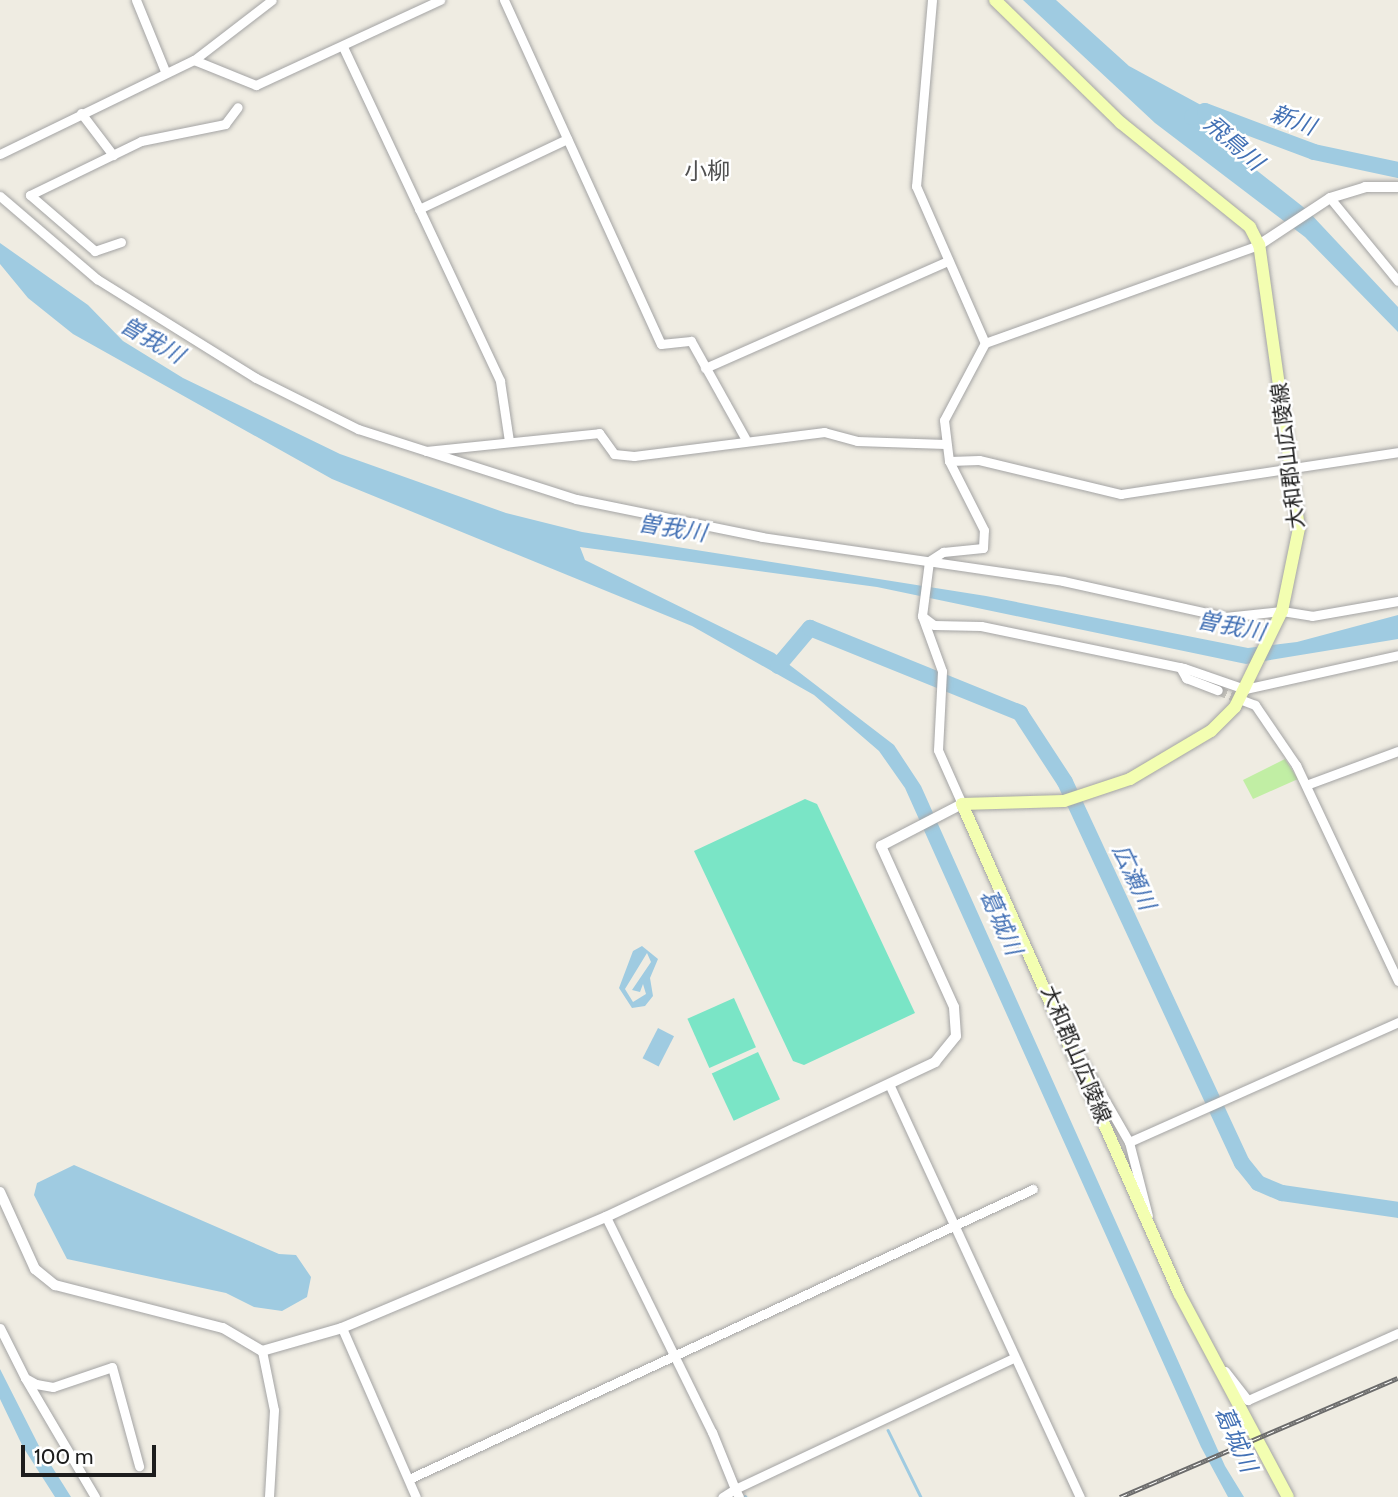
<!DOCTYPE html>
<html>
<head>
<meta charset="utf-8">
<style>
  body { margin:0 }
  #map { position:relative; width:1398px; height:1497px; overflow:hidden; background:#efece2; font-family:Cabin,"Noto Sans JP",sans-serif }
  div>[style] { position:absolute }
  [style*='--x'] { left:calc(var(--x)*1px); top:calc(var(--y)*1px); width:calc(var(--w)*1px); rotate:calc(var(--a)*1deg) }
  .grass>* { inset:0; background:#c1eea4 }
  .pitch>* { inset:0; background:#7ae5c6; transform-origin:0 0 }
  .water>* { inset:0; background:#9fcbe1; transform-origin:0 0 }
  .stream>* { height:2.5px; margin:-1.25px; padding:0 1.25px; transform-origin:1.25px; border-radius:1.25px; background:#9fcbe1 }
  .river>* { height:16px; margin:-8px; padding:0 8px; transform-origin:8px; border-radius:8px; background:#9fcbe1 }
  .minor-tunnel>* { height:9px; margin-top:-4.5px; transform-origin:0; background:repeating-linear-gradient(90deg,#c5c3bb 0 9px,transparent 0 13.5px) }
  .roads { filter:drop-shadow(0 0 2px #a4a4a4) drop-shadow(0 0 2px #a4a4a4) }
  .minor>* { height:9px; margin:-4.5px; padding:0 4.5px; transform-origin:4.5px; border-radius:4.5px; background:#fff }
  .tertiary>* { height:10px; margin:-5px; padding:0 5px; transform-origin:5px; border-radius:5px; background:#fff }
  .secondary>* { height:12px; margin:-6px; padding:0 6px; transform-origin:6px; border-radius:6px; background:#f3feb1 }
  .rail>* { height:5px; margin-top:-2.5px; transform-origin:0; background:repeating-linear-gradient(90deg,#fff 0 8px,#6b6b6b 0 16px); box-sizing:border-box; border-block:2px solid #6b6b6b }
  span { translate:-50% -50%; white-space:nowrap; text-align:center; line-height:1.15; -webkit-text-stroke:5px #fff; paint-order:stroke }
  .street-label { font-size:21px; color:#1d1d1d }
  .water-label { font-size:23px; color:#4270b4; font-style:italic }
  .neighbourhood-label { font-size:23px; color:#505050 }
  .scale { position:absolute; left:21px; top:1445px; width:135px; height:32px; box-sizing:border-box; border:4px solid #1d1d1d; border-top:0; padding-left:9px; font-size:21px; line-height:24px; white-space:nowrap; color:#1d1d1d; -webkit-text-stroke:5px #fff; paint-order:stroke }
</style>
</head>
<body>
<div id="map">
  <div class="grass">
    <div style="clip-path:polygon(1285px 759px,1298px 779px,1253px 799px,1243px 780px)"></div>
  </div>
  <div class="pitch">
    <div style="clip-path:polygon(805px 799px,817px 804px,915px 1013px,804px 1065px,793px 1061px,694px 851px)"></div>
    <div style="left:734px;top:998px;width:54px;height:51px;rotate:66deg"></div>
    <div style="left:758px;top:1052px;width:52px;height:51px;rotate:65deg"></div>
  </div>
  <div class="water">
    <div style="clip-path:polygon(1023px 0,1056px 0,1129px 66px,1212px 111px,1203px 128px,1307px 210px,1398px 307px,1398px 332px,1305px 237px,1155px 123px)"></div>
    <div style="clip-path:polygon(0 243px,88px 305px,123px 341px,183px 378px,340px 454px,506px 513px,582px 532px,986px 596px,1248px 648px,1297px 642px,1398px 615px,1398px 639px,1246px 664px,877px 587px,580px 547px,585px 560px,774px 653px,894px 745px,921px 786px,1225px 1466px,1244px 1497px,1228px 1497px,1201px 1447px,905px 788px,879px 751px,814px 695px,692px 626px,332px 479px,73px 334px,28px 298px,0 264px)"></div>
    <div style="clip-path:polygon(evenodd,642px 946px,658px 959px,650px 978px,653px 996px,645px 1006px,632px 1008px,619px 988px,633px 951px,642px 946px,647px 953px,651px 962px,632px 990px,640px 992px,643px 984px,646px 994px,633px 1002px,625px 989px,647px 953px)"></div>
    <div style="left:658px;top:1028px;width:18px;height:34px;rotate:27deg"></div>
    <div style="clip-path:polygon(74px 1165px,279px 1254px,296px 1255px,311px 1277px,307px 1297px,282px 1311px,254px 1307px,226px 1293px,67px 1259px,34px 1195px,37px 1183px)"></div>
    <div style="clip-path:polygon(0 1369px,39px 1446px,71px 1497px,55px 1497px,23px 1447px,0 1399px)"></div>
  </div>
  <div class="stream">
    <div style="--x:888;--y:1430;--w:75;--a:63.8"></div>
    <div style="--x:745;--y:1496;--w:1;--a:45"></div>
  </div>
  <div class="river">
    <div style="--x:1192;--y:117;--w:14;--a:-25"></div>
    <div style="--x:1205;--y:111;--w:116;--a:20.6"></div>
    <div style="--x:1314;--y:152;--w:86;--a:12.1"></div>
    <div style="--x:778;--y:666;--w:50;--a:-49.9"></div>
    <div style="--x:810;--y:628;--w:227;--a:22"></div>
    <div style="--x:1020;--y:713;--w:82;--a:56.9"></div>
    <div style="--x:1065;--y:782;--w:420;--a:65.1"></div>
    <div style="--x:1242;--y:1163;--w:26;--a:51"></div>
    <div style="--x:1258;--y:1183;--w:26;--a:23"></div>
    <div style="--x:1282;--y:1193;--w:117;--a:8.3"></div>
  </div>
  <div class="minor-tunnel">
    <div style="--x:1218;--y:690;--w:26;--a:23"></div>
  </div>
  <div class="roads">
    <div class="minor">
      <div style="--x:136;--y:0;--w:77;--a:67.8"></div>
      <div style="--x:504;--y:0;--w:378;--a:65.5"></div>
      <div style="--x:661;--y:344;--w:30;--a:-6"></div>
      <div style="--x:691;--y:341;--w:111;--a:60.9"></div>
      <div style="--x:932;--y:0;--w:187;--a:94.9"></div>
      <div style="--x:916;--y:186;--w:171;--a:66.3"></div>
      <div style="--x:985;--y:343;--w:291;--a:-19.7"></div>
      <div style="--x:344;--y:49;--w:367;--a:64.8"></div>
      <div style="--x:500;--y:381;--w:61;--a:81.5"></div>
      <div style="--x:194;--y:60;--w:67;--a:22"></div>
      <div style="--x:256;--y:85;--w:203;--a:-24.8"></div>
      <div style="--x:81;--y:113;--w:53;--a:52.7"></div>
      <div style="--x:0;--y:154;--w:216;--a:-25.9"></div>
      <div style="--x:194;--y:60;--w:98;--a:-37.6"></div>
      <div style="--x:0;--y:196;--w:128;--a:40.6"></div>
      <div style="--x:97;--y:279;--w:187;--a:31.9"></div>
      <div style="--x:256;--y:378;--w:114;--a:26.6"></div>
      <div style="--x:358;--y:429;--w:229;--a:17.8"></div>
      <div style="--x:576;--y:499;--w:190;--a:11.5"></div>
      <div style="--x:762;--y:537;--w:304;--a:8.3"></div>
      <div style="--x:1063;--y:581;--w:166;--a:12.5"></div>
      <div style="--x:1225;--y:617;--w:57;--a:-6"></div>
      <div style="--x:1282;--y:611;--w:30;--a:9"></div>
      <div style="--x:1312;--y:616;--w:87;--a:-9.9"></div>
      <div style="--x:1330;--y:198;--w:107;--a:50.7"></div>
      <div style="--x:419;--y:209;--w:164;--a:-25.3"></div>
      <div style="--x:121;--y:242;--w:28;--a:161"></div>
      <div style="--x:95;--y:251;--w:86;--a:-139.3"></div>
      <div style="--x:30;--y:195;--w:123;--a:-25.9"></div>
      <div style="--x:141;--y:141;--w:86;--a:-11.4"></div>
      <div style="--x:225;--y:124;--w:21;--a:-53"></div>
      <div style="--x:705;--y:368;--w:266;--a:-23.8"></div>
      <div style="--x:426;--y:451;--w:174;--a:-5.9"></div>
      <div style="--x:599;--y:433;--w:26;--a:54"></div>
      <div style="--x:614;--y:454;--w:20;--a:6"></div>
      <div style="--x:634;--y:456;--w:192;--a:-7.2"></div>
      <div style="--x:824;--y:432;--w:34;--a:15"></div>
      <div style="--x:857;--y:441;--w:88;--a:2"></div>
      <div style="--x:949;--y:461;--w:30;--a:-2"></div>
      <div style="--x:979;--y:460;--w:146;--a:13.5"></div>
      <div style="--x:1121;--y:494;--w:280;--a:-8.6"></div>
      <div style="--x:922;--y:616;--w:15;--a:37"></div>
      <div style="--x:934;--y:625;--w:47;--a:1.2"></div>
      <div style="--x:981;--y:626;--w:207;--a:11.7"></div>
      <div style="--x:1184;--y:668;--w:65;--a:19"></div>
      <div style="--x:1245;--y:689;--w:157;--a:-12.5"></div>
      <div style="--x:1180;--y:667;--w:13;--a:61"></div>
      <div style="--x:1186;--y:678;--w:34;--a:21"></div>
      <div style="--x:1242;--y:700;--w:14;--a:21"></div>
      <div style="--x:1255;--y:705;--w:73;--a:55.7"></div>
      <div style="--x:1296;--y:765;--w:239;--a:64.7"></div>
      <div style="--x:1306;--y:785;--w:98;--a:-20.3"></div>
      <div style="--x:962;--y:804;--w:59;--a:-114"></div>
      <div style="--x:938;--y:750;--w:79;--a:-87.1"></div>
      <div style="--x:942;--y:671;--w:59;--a:-110"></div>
      <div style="--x:922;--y:616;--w:55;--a:-82.7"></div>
      <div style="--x:929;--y:561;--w:17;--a:-33"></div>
      <div style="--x:943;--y:552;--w:40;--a:-5.7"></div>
      <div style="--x:983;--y:548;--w:18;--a:-87"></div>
      <div style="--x:984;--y:530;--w:77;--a:-116.9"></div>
      <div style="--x:949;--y:461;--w:41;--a:-97"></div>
      <div style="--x:944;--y:420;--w:87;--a:-62"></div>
      <div style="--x:1079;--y:1055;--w:100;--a:60.1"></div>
      <div style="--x:1129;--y:1142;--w:76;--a:75.6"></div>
      <div style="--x:889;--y:1084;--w:455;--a:65.2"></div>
      <div style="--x:1129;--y:1142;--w:295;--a:-24"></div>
      <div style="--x:606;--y:1217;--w:240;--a:63.8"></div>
      <div style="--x:712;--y:1432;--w:61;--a:68"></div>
      <div style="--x:735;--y:1489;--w:15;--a:148"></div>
      <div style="--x:0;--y:1328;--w:56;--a:63.4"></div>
      <div style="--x:25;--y:1378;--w:13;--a:29"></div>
      <div style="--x:36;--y:1384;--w:17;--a:10"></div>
      <div style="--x:53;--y:1387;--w:62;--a:-18.7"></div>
      <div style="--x:112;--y:1367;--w:103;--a:74.7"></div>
      <div style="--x:342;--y:1328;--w:184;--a:66.4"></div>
      <div style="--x:262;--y:1351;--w:60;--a:78.5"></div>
      <div style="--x:274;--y:1410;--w:87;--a:93.3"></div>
      <div style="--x:1225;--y:1371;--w:37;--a:52"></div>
      <div style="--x:1248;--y:1400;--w:164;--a:-24.1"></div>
      <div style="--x:25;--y:1378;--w:138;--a:59.5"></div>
      <div style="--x:409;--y:1479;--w:688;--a:-24.93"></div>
      <div style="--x:739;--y:1497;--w:9;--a:-117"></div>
      <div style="--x:735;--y:1489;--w:307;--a:-25.2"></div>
    </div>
    <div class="tertiary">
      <div style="--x:1259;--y:245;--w:85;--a:-33.5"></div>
      <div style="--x:1330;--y:198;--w:37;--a:-17"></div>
      <div style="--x:1365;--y:187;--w:33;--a:0"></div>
      <div style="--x:0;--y:1192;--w:85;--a:65.6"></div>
      <div style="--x:35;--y:1269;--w:26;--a:39"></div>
      <div style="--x:55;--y:1285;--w:173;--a:14.4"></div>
      <div style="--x:223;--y:1328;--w:45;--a:30.5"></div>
      <div style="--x:262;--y:1351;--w:83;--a:-16"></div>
      <div style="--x:342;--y:1328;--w:286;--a:-22.8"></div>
      <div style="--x:606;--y:1217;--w:364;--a:-25.2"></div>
      <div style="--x:935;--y:1062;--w:33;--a:-51"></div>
      <div style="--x:956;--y:1036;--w:29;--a:-94"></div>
      <div style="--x:954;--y:1007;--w:177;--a:-114.4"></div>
      <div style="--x:881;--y:846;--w:91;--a:-27.4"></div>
    </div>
    <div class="secondary">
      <div style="--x:962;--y:804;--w:102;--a:-1.7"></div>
      <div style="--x:1064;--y:801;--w:70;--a:-18.4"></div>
      <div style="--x:1130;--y:779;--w:94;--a:-30.7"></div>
      <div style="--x:1211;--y:731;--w:34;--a:-45"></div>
      <div style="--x:1235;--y:707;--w:107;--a:-63.9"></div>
      <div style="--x:1282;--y:611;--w:85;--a:-78.4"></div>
      <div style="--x:1299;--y:528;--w:286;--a:-98"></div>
      <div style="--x:1259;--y:245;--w:20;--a:-117"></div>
      <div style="--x:1250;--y:227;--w:166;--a:-141.1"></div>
      <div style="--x:1121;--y:123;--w:176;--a:-135.7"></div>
      <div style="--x:962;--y:804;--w:535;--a:66.07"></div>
      <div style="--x:1179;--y:1293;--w:231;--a:61.9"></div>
    </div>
  </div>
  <div class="rail">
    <div style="--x:1120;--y:1497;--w:302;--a:-23.2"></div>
  </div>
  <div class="street-label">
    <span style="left:1288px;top:456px;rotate:-97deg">大和郡山広陵線</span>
    <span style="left:1076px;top:1054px;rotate:67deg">大和郡山広陵線</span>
  </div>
  <div class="water-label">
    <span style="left:1293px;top:120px;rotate:20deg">新川</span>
    <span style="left:1234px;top:143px;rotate:41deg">飛鳥川</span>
    <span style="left:152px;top:340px;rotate:30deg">曽我川</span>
    <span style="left:672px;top:528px;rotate:9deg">曽我川</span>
    <span style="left:1231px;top:626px;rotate:11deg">曽我川</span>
    <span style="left:1134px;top:877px;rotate:65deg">広瀬川</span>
    <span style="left:1001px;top:922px;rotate:66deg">葛城川</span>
    <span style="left:1236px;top:1439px;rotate:66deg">葛城川</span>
  </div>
  <div class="neighbourhood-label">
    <span style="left:707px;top:171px">小柳</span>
  </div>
  <div class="scale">100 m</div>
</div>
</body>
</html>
